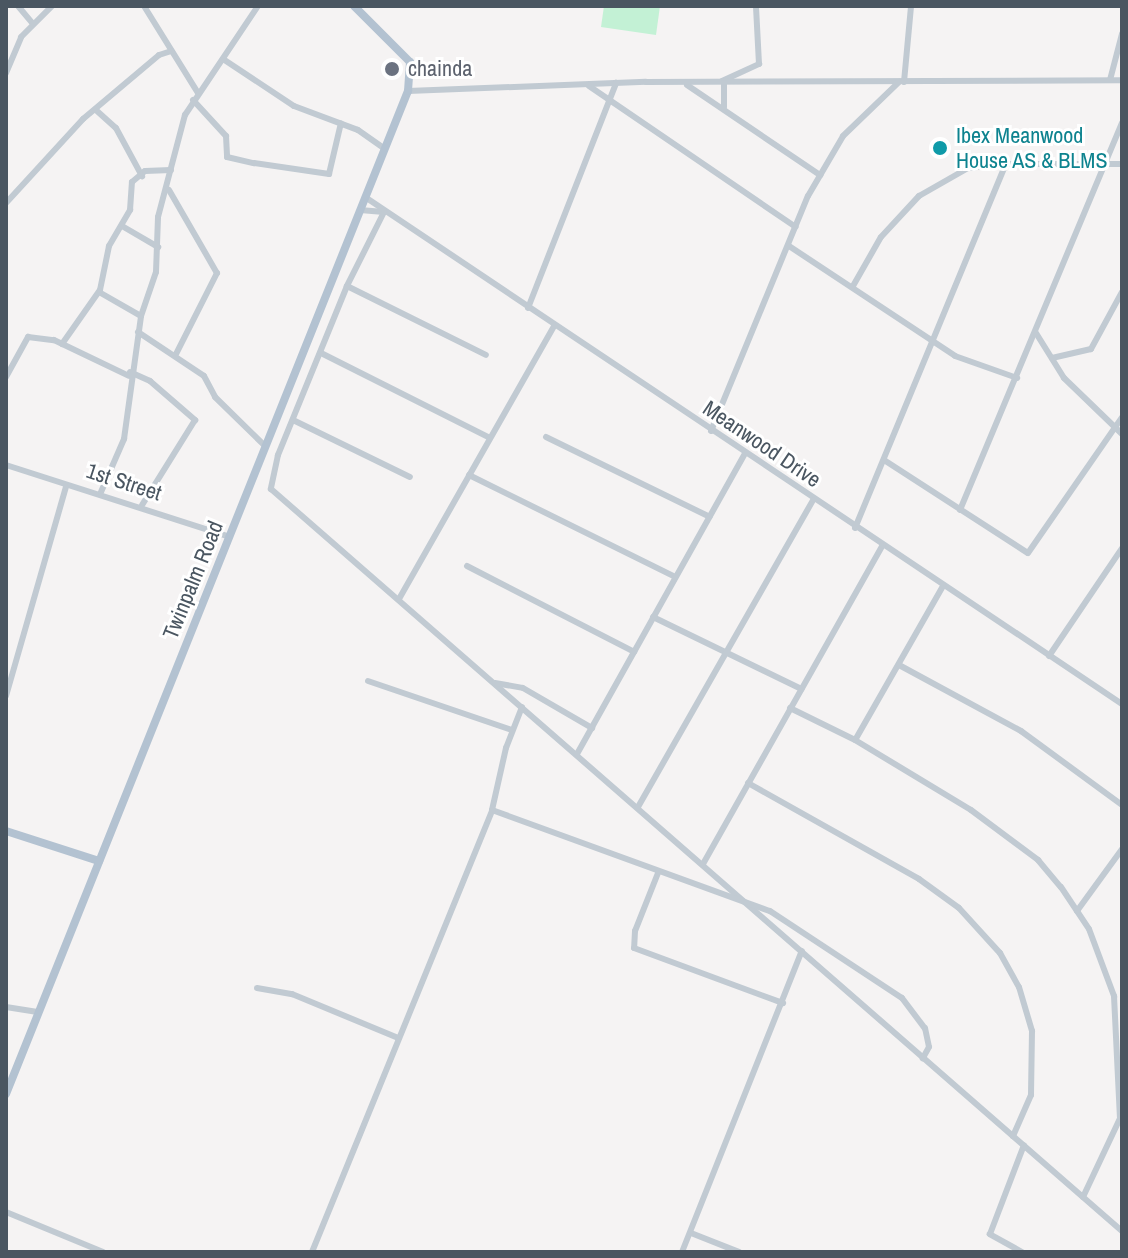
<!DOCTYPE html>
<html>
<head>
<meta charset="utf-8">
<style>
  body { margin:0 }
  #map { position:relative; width:1128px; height:1258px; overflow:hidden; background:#f5f3f3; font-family:"Archivo Narrow",sans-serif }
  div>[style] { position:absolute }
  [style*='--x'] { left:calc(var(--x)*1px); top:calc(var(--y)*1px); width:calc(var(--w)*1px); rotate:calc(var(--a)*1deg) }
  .green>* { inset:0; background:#c3f1d5 }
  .minor>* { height:6px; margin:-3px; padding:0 3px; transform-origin:3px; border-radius:3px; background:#c1cad2 }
  .major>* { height:8px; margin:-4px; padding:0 4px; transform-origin:4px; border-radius:4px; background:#b3c2d1 }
  .dots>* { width:22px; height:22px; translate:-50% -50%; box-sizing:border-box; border:4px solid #fff; border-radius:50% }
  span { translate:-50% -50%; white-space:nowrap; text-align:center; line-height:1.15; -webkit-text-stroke:6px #fff; paint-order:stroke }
  .worship-label { font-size:22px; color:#5b616d }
  .left { translate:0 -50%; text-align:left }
  .culture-label { font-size:22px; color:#0d838f }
  .street-label { font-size:22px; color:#4a5661 }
  .frame { position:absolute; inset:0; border:8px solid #4a5661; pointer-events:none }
</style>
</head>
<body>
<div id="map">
  <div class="green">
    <div style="clip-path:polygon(604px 6px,660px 6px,656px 35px,601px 27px)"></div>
  </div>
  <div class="minor">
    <div style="--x:18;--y:6;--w:23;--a:50"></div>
    <div style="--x:144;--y:6;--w:102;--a:58.2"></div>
    <div style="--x:223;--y:59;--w:85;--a:33.5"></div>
    <div style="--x:294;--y:106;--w:68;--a:20.6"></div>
    <div style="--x:358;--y:130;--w:33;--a:35"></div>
    <div style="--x:6;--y:73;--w:39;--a:-67"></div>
    <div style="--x:21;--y:37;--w:44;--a:-45"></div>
    <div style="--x:1110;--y:80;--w:48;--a:-75.4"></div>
    <div style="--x:722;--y:81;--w:41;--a:-24.7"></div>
    <div style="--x:759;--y:64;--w:58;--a:-93"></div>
    <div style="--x:904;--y:82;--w:76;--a:-84.7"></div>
    <div style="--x:687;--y:85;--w:161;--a:34.1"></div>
    <div style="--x:589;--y:86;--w:250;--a:34.3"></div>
    <div style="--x:408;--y:91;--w:238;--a:-2.2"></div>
    <div style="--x:646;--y:82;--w:476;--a:-0.2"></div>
    <div style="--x:193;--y:100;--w:49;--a:47.5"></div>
    <div style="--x:226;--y:136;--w:21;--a:87"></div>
    <div style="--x:227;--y:157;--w:28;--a:13"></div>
    <div style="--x:254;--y:163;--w:76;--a:8.3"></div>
    <div style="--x:329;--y:174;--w:52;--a:-76.8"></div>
    <div style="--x:724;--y:107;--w:24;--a:-90"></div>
    <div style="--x:97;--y:111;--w:25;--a:42"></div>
    <div style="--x:116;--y:128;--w:55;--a:61.6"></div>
    <div style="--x:169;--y:190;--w:96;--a:60"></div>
    <div style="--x:217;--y:273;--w:91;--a:116.8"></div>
    <div style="--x:365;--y:197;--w:911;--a:33.81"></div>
    <div style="--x:6;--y:203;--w:114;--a:-47.5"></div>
    <div style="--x:83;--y:119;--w:99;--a:-40.1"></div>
    <div style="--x:159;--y:55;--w:13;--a:-18"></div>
    <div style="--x:360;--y:210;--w:24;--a:5"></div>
    <div style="--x:384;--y:212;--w:83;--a:116.6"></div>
    <div style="--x:347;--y:286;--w:183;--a:112.2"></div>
    <div style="--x:278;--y:455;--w:35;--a:102"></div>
    <div style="--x:271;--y:489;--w:1129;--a:41.09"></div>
    <div style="--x:122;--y:226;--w:42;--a:30.3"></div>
    <div style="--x:789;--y:246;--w:199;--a:33.5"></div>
    <div style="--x:955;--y:356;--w:66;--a:19.5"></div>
    <div style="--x:347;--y:286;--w:155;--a:26.4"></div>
    <div style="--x:853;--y:286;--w:56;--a:-60.3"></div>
    <div style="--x:881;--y:237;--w:56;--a:-47.2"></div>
    <div style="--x:919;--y:196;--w:56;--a:-29.7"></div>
    <div style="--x:968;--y:168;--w:38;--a:-6"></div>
    <div style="--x:99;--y:292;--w:48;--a:29.7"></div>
    <div style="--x:528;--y:308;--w:242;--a:-68.6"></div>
    <div style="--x:138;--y:332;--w:79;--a:33.7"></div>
    <div style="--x:204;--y:376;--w:24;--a:62"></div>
    <div style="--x:215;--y:397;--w:71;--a:44.4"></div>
    <div style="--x:1036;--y:333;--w:53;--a:58.1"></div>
    <div style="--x:1064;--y:378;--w:81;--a:44"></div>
    <div style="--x:62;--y:344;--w:66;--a:-54.9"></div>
    <div style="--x:100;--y:290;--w:45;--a:-78.4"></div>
    <div style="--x:109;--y:246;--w:42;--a:-59.7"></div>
    <div style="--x:130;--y:210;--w:28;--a:-86"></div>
    <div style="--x:132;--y:182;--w:17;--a:-40"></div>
    <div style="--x:145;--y:171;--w:26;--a:-2"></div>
    <div style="--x:321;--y:353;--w:189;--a:26.7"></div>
    <div style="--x:1052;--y:358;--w:40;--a:-13"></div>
    <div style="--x:1091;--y:349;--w:65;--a:-61.5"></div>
    <div style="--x:130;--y:372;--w:22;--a:24"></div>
    <div style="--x:150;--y:381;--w:60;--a:40.9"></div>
    <div style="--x:195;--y:420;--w:100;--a:121.9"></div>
    <div style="--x:6;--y:377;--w:46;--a:-61.2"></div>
    <div style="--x:28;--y:337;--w:26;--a:7"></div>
    <div style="--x:54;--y:340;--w:83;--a:25.6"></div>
    <div style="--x:293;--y:420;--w:130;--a:26"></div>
    <div style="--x:711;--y:431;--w:254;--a:-67.6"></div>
    <div style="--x:808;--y:196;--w:69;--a:-59.7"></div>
    <div style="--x:843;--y:136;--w:78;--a:-44"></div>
    <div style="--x:546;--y:437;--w:182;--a:26"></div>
    <div style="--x:884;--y:460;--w:171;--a:32.9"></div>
    <div style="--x:1028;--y:553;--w:165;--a:-55.3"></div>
    <div style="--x:6;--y:465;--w:235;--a:17.8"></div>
    <div style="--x:469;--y:475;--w:230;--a:26.3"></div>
    <div style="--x:101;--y:492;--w:58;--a:-66.5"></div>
    <div style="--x:124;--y:439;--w:124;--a:-82.1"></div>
    <div style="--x:141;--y:316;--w:46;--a:-71.2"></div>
    <div style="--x:156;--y:272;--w:55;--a:-87.9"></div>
    <div style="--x:158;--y:217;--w:106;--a:-75.2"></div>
    <div style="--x:185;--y:115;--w:131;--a:-56.2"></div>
    <div style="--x:960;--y:510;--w:420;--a:-67.3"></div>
    <div style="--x:855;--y:528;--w:394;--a:-67.5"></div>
    <div style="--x:1006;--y:164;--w:116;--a:0"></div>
    <div style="--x:467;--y:566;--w:188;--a:27.2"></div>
    <div style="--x:943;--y:586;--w:177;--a:119.7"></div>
    <div style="--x:855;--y:740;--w:135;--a:31.1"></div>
    <div style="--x:971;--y:810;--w:84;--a:36.7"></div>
    <div style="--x:1038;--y:860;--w:35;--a:50"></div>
    <div style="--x:1061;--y:887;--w:50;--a:56.3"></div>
    <div style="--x:1089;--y:929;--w:72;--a:69.5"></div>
    <div style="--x:1114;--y:996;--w:121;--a:87.2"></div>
    <div style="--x:399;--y:599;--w:314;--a:-60.4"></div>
    <div style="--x:653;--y:617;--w:165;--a:25.9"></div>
    <div style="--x:1049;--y:656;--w:130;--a:-55.9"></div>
    <div style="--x:899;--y:665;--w:139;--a:28.4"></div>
    <div style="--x:1021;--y:731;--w:125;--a:36.2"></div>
    <div style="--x:368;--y:681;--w:152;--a:18.8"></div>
    <div style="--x:495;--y:683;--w:28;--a:10"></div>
    <div style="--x:523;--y:688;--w:80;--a:30.1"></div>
    <div style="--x:6;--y:696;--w:217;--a:-74"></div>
    <div style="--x:790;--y:708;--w:72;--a:26.2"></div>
    <div style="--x:577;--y:754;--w:344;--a:-60.8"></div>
    <div style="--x:748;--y:783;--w:196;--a:29.3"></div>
    <div style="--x:919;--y:879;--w:49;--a:35.9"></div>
    <div style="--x:959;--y:908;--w:61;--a:47.7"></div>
    <div style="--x:1000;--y:953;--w:39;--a:61"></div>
    <div style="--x:1019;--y:987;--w:46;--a:73.5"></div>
    <div style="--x:1032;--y:1031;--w:64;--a:90.9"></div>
    <div style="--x:1031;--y:1095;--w:45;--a:113.7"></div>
    <div style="--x:638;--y:807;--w:353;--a:-60.3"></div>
    <div style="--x:492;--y:810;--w:296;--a:20"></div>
    <div style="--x:770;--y:911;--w:158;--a:33.4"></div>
    <div style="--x:902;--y:998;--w:38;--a:53"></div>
    <div style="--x:925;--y:1028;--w:19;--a:78"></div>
    <div style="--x:929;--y:1047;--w:13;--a:119"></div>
    <div style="--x:703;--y:864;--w:365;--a:-60.6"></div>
    <div style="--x:658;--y:873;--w:62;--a:111.6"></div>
    <div style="--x:635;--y:931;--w:17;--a:93"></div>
    <div style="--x:634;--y:948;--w:159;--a:20.3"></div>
    <div style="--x:1077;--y:911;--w:77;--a:-54"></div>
    <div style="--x:257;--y:988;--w:36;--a:10"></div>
    <div style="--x:292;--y:994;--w:115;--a:22.5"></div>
    <div style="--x:6;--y:1007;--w:32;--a:9"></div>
    <div style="--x:1083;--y:1197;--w:92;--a:-64.8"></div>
    <div style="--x:6;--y:1212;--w:105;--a:22.4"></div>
    <div style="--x:691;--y:1233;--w:52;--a:21.6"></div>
    <div style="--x:312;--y:1252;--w:477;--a:-67.8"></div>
    <div style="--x:492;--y:810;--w:64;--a:-77.3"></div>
    <div style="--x:506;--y:748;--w:44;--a:-68.7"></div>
    <div style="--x:682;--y:1252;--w:324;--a:-68.3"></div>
    <div style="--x:1022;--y:1252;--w:37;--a:-151"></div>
    <div style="--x:990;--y:1234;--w:95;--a:-69.1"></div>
  </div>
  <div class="major">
    <div style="--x:6;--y:831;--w:98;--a:17.9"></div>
    <div style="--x:6;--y:1094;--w:1081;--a:-68.16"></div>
    <div style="--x:408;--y:91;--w:29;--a:-86"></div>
    <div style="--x:410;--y:62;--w:79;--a:-135"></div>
  </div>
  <div class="dots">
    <div style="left:392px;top:69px;background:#6b7280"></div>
    <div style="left:940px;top:148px;background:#0f9aa8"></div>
  </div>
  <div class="worship-label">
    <span class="left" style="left:408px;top:69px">chainda</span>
  </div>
  <div class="culture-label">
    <span class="left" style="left:956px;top:148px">Ibex Meanwood<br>House AS &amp; BLMS</span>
  </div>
  <div class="street-label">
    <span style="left:762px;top:444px;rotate:34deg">Meanwood Drive</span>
    <span style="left:124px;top:482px;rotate:18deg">1st Street</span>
    <span style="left:193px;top:580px;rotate:-68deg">Twinpalm Road</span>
  </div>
  <div class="frame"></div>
</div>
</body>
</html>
